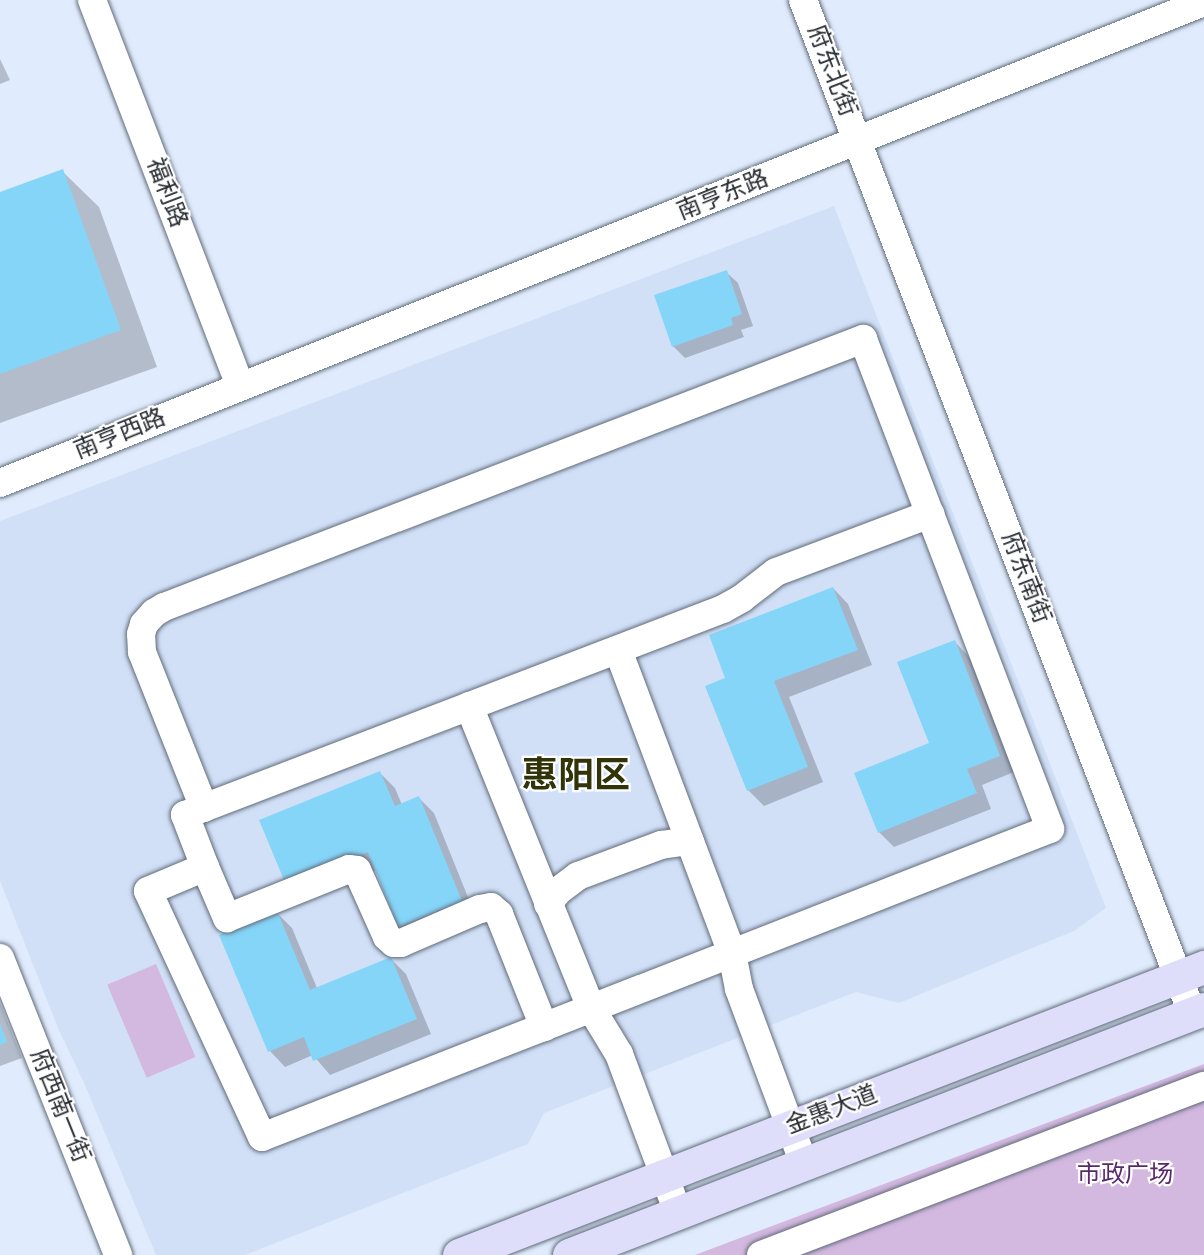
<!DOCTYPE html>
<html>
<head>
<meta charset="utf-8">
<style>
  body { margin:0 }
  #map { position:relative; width:1204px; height:1255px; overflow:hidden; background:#e0ecfd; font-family:"Alegreya Sans","Noto Sans SC",sans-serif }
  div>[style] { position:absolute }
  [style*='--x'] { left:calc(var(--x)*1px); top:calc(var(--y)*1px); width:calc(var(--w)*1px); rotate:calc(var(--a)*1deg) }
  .built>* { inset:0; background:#d1e0f7 }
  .green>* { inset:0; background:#d3b8e0; transform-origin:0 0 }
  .shadow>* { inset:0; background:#0003 }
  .building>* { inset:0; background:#85d5f8 }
  .roads { filter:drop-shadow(0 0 2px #616b7a) drop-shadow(0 0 2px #616b7a) }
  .minor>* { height:28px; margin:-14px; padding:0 14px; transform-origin:14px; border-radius:14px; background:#fff }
  .major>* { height:33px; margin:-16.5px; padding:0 16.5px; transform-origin:16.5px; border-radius:16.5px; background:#deddfa }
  span { translate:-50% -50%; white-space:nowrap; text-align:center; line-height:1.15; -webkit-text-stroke:4.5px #fff; paint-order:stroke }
  .street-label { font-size:24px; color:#282d33 }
  .park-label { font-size:24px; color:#58276c }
  .town-label { font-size:36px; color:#313309; font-weight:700 }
</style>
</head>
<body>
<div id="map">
  <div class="built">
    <div style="clip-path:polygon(834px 206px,1106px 908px,1074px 931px,899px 1003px,856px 992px,544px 1113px,528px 1144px,245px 1255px,156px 1255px,84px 1083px,58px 1028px,0 881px,0 521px)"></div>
  </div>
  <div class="green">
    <div style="left:156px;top:964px;width:101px;height:53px;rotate:67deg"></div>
    <div style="clip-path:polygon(1204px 1064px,1204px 1255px,695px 1255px)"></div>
  </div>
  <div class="shadow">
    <div style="clip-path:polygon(0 59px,10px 80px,0 84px)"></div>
    <div style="clip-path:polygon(62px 171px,99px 207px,157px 367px,0 423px,0 193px)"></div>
    <div style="clip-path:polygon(726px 272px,738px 283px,753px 326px,741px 330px,744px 337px,685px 358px,673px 346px)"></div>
    <div style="clip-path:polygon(833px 588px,848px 604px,872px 665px,789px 697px,823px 782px,764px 806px,748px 790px,727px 679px)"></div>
    <div style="clip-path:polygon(955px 642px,970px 658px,1014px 772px,982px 785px,991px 809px,894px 847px,879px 832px,931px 744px)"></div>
    <div style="clip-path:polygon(380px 773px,395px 788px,402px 805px,419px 798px,434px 813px,476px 917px,415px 941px,400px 926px,377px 870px,302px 900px)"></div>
    <div style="clip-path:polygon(277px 913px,292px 928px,317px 988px,391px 959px,406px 974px,431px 1034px,330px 1075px,313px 1055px,285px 1067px,270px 1051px)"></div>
    <div style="clip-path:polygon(0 1003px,22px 1058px,0 1066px)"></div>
  </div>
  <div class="building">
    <div style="clip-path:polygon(63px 169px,121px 330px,0 374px,0 192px)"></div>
    <div style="clip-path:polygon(727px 270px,742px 314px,731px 318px,733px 325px,672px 347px,654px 295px)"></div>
    <div style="clip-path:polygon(833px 587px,858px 650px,774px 681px,808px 767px,747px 791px,705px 686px,725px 678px,709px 635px)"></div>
    <div style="clip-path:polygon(955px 640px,1000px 756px,967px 769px,977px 793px,878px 833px,854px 773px,929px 743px,897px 662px)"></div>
    <div style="clip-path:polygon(380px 771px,395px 806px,419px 796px,462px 901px,398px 927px,368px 852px,286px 885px,259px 820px)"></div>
    <div style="clip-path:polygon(277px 911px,310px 990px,391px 957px,417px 1019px,313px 1061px,304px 1037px,268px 1052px,219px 935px)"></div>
    <div style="clip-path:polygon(0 1024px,7px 1042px,0 1045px)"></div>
  </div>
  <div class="roads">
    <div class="minor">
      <div style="--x:92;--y:0;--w:413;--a:69"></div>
      <div style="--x:803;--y:0;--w:1085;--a:68.99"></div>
      <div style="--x:0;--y:483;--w:1297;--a:-21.78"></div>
      <div style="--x:618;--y:650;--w:324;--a:69.4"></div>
      <div style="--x:732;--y:953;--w:37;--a:79"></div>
      <div style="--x:739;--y:989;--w:187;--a:69.6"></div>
      <div style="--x:469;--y:706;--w:326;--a:68"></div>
      <div style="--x:591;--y:1008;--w:54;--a:58.7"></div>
      <div style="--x:619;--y:1054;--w:170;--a:69.6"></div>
      <div style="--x:204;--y:808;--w:168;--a:-111.7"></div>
      <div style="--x:142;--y:652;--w:18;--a:-93"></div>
      <div style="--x:141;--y:634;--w:10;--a:-73"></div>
      <div style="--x:144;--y:624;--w:15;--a:-48"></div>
      <div style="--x:154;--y:613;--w:12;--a:-31"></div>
      <div style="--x:164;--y:607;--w:749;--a:-20.98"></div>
      <div style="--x:863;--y:339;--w:187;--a:69.1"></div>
      <div style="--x:930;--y:514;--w:337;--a:69.1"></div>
      <div style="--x:1050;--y:829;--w:846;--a:158.65"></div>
      <div style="--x:262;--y:1137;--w:271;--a:-114.9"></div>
      <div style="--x:148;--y:891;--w:62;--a:-22.8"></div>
      <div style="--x:205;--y:867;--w:56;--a:-111"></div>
      <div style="--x:185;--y:815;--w:576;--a:-20.95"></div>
      <div style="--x:723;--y:609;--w:21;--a:-29"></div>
      <div style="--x:741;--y:599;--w:44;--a:-37.6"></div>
      <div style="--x:776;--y:572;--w:165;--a:-20.6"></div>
      <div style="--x:205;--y:867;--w:56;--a:66.7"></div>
      <div style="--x:227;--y:918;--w:131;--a:-21.9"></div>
      <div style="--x:349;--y:869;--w:8;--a:7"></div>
      <div style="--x:357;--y:870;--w:73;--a:65.9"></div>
      <div style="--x:387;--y:937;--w:9;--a:41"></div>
      <div style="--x:394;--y:943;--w:7;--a:0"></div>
      <div style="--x:401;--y:943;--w:86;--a:-23.3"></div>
      <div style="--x:480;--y:909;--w:11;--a:-10"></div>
      <div style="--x:491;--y:907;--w:11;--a:41"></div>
      <div style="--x:499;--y:914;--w:122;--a:68.3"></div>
      <div style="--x:548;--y:904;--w:16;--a:-52"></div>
      <div style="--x:558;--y:891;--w:25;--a:-37"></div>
      <div style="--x:578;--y:876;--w:89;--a:-20.5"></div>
      <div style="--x:661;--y:845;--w:29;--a:-8"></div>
      <div style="--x:0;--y:958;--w:320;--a:68.3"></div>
      <div style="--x:761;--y:1255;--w:474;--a:-20.9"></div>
    </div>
    <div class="major">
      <div style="--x:459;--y:1255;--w:799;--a:-21.14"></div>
      <div style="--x:569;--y:1255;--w:681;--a:-21.18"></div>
    </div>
  </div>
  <div class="street-label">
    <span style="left:831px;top:71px;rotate:69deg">府东北街</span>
    <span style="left:166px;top:193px;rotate:69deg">福利路</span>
    <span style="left:723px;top:196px;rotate:-22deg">南亨东路</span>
    <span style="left:120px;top:435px;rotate:-22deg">南亨西路</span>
    <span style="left:1025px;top:578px;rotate:69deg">府东南街</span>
    <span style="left:59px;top:1106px;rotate:68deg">府西南一街</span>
    <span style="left:832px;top:1111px;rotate:-21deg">金惠大道</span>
  </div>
  <div class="park-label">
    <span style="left:1125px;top:1176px">市政广场</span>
  </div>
  <div class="town-label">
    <span style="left:576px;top:777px">惠阳区</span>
  </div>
</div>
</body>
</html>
